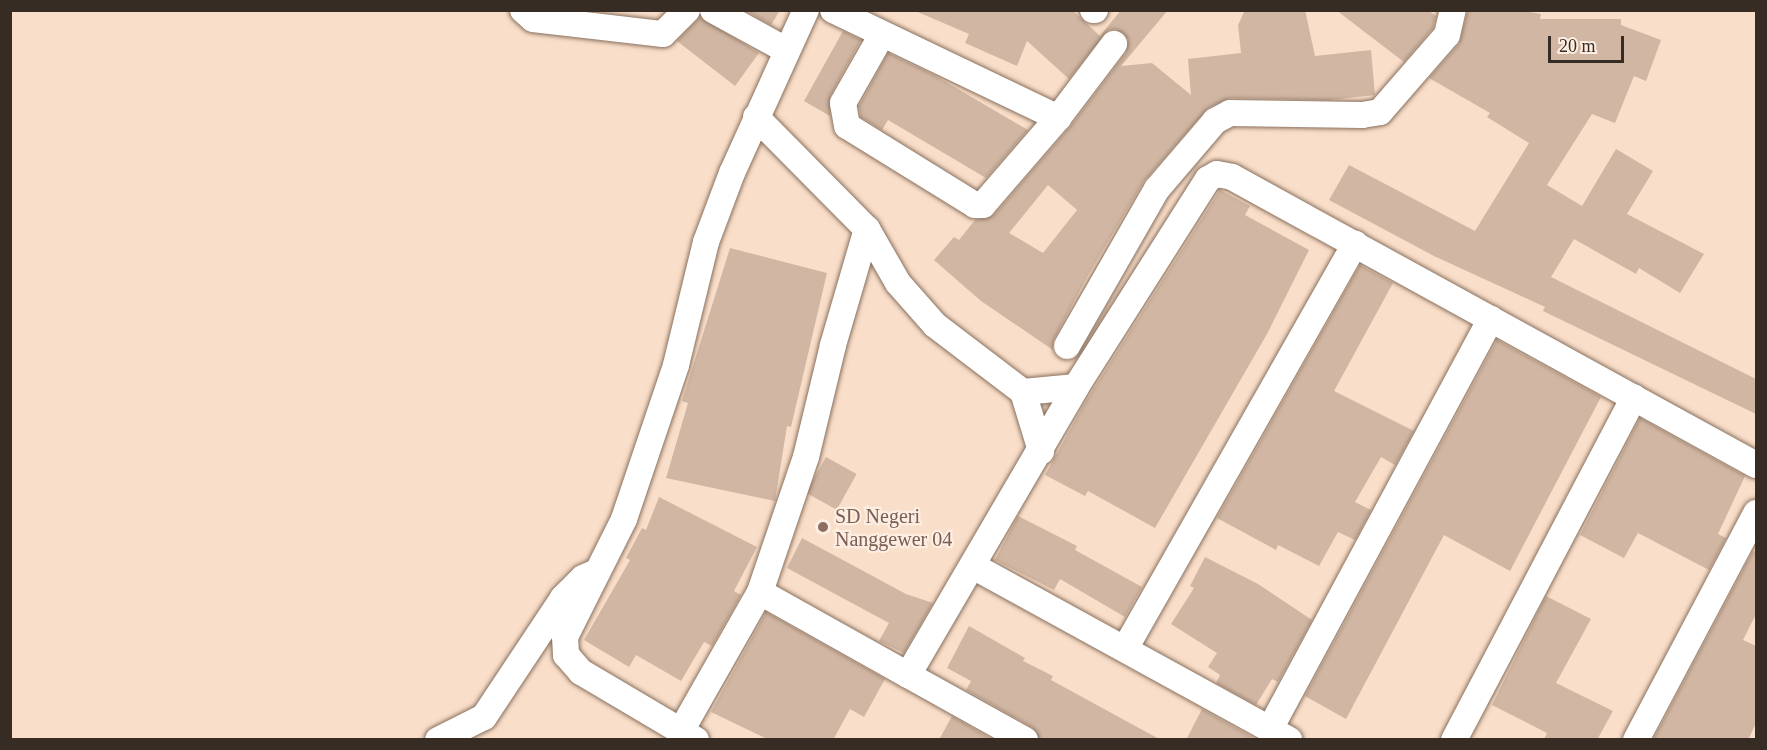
<!DOCTYPE html>
<html>
<head>
<meta charset="utf-8">
<style>
  body { margin:0 }
  #map { position:relative; width:1767px; height:750px; overflow:hidden; background:#f9dec9; font-family:"Times New Roman",serif }
  div>[style] { position:absolute }
  [style*='--x'] { left:calc(var(--x)*1px); top:calc(var(--y)*1px); width:calc(var(--w)*1px); rotate:calc(var(--a)*1deg) }
  .building>* { inset:0; background:#d1b7a3; transform-origin:0 0 }
  .roads { filter:drop-shadow(0 0 2px #88705e) drop-shadow(0 0 2px #88705e) }
  .minor>* { height:26px; margin:-13px; padding:0 13px; transform-origin:13px; border-radius:13px; background:#fff }
  .dots>* { width:16px; height:16px; translate:-50% -50%; box-sizing:border-box; border:3px solid #feede1; border-radius:50% }
  span { translate:-50% -50%; white-space:nowrap; text-align:center; line-height:1.15; -webkit-text-stroke:4.5px #feede1; paint-order:stroke }
  .education-label { font-size:20px; color:#785e54 }
  .left { translate:0 -50%; text-align:left }
  .frame { position:absolute; inset:0; border:12px solid #362c24; pointer-events:none }
  .scale { position:absolute; left:1548px; top:36px; width:76px; height:27px; box-sizing:border-box; border:3px solid #362c24; border-top:0; padding-left:8px; font-size:18px; line-height:21px; white-space:nowrap; color:#362c24; -webkit-text-stroke:4px #feede1; paint-order:stroke }
</style>
</head>
<body>
<div id="map">
  <div class="building">
    <div style="clip-path:polygon(745px 10px,780px 10px,771px 25px)"></div>
    <div style="clip-path:polygon(evenodd,913px 10px,1072px 10px,1100px 36px,1121px 10px,1168px 10px,1121px 66px,1152px 63px,1191px 95px,1188px 59px,1241px 53px,1238px 25px,1245px 10px,1305px 10px,1315px 56px,1371px 50px,1375px 95px,1330px 100px,1230px 98px,1208px 108px,1144px 181px,1087px 277px,1054px 339px,1053px 350px,981px 301px,934px 260px,954px 237px,959px 240px,975px 220px,994px 215px,1070px 127px,1126px 53px,1128px 39px,1116px 29px,1108px 30px,1069px 79px,1027px 41px,1017px 66px,965px 43px,969px 34px,913px 10px,1048px 185px,1077px 210px,1043px 253px,1009px 233px,1048px 185px)"></div>
    <div style="clip-path:polygon(1336px 10px,1428px 10px,1436px 16px,1433px 28px,1404px 62px)"></div>
    <div style="clip-path:polygon(1468px 10px,1518px 10px,1541px 14px,1540px 19px,1621px 19px,1621px 25px,1661px 40px,1646px 81px,1634px 76px,1615px 123px,1592px 114px,1547px 185px,1582px 206px,1616px 149px,1653px 171px,1627px 214px,1704px 254px,1680px 293px,1639px 268px,1636px 274px,1574px 239px,1551px 277px,1756px 379px,1756px 414px,1543px 311px,1545px 307px,1434px 256px,1329px 200px,1349px 165px,1475px 231px,1529px 143px,1487px 117px,1490px 113px,1429px 78px,1459px 44px)"></div>
    <div style="clip-path:polygon(700px 17px,759px 53px,735px 86px,677px 41px)"></div>
    <div style="clip-path:polygon(843px 31px,861px 40px,830px 96px,830px 116px,804px 101px)"></div>
    <div style="clip-path:polygon(888px 53px,934px 75px,1028px 130px,986px 178px,888px 120px,882px 130px,861px 117px,859px 106px)"></div>
    <div style="clip-path:polygon(1220px 190px,1250px 206px,1245px 215px,1309px 250px,1267px 334px,1155px 528px,1088px 491px,1085px 496px,1045px 475px,1086px 401px)"></div>
    <div style="clip-path:polygon(730px 248px,827px 273px,791px 427px,787px 426px,775px 501px,666px 478px,688px 403px,682px 401px)"></div>
    <div style="clip-path:polygon(1360px 265px,1393px 283px,1334px 391px,1414px 431px,1395px 465px,1381px 457px,1355px 502px,1371px 510px,1355px 540px,1338px 532px,1319px 566px,1278px 545px,1276px 550px,1217px 518px)"></div>
    <div style="clip-path:polygon(1497px 340px,1601px 397px,1510px 571px,1444px 535px,1346px 719px,1305px 696px)"></div>
    <div style="clip-path:polygon(1640px 418px,1745px 476px,1718px 534px,1726px 538px,1709px 570px,1638px 533px,1624px 558px,1580px 535px)"></div>
    <div style="left:826px;top:457px;width:35px;height:41px;rotate:29deg"></div>
    <div style="clip-path:polygon(659px 497px,757px 547px,734px 591px,741px 595px,712px 646px,704px 642px,681px 681px,636px 655px,629px 667px,584px 640px,630px 560px,626px 558px,642px 528px,646px 530px)"></div>
    <div style="clip-path:polygon(1018px 516px,1077px 546px,1075px 550px,1142px 587px,1125px 617px,1060px 579px,1054px 590px,995px 560px)"></div>
    <div style="clip-path:polygon(802px 538px,906px 594px,933px 603px,904px 653px,879px 641px,889px 623px,787px 568px)"></div>
    <div style="clip-path:polygon(1753px 551px,1756px 552px,1756px 614px,1743px 640px,1756px 646px,1756px 723px,1748px 740px,1653px 740px)"></div>
    <div style="clip-path:polygon(1205px 557px,1258px 584px,1312px 620px,1278px 682px,1272px 679px,1256px 705px,1216px 683px,1220px 675px,1208px 667px,1217px 653px,1171px 624px,1194px 588px,1190px 586px)"></div>
    <div style="clip-path:polygon(1546px 596px,1591px 619px,1556px 683px,1613px 711px,1597px 740px,1544px 740px,1547px 733px,1492px 705px)"></div>
    <div style="clip-path:polygon(766px 612px,885px 679px,864px 717px,850px 709px,833px 740px,769px 740px,711px 712px)"></div>
    <div style="clip-path:polygon(969px 626px,1025px 658px,1023px 661px,1053px 676px,1051px 680px,1161px 740px,1040px 740px,1032px 727px,966px 690px,971px 681px,947px 668px)"></div>
    <div style="clip-path:polygon(1202px 709px,1257px 740px,1186px 740px)"></div>
    <div style="clip-path:polygon(952px 716px,993px 740px,939px 740px)"></div>
  </div>
  <div class="roads">
    <div class="minor">
      <div style="--x:523;--y:10;--w:13;--a:42"></div>
      <div style="--x:533;--y:19;--w:131;--a:6.6"></div>
      <div style="--x:663;--y:34;--w:34;--a:-45"></div>
      <div style="--x:713;--y:10;--w:83;--a:28.7"></div>
      <div style="--x:833;--y:10;--w:250;--a:25.6"></div>
      <div style="--x:1058;--y:118;--w:115;--a:130.8"></div>
      <div style="--x:983;--y:205;--w:8;--a:180"></div>
      <div style="--x:975;--y:205;--w:150;--a:-148.3"></div>
      <div style="--x:847;--y:126;--w:23;--a:-100"></div>
      <div style="--x:843;--y:103;--w:77;--a:-60.4"></div>
      <div style="--x:1093;--y:10;--w:2;--a:0"></div>
      <div style="--x:756;--y:117;--w:158;--a:45.3"></div>
      <div style="--x:867;--y:229;--w:62;--a:60.1"></div>
      <div style="--x:898;--y:283;--w:56;--a:48.6"></div>
      <div style="--x:935;--y:325;--w:111;--a:37.3"></div>
      <div style="--x:1023;--y:392;--w:53;--a:-5.4"></div>
      <div style="--x:1058;--y:118;--w:93;--a:-52.9"></div>
      <div style="--x:1067;--y:346;--w:181;--a:-60.2"></div>
      <div style="--x:1157;--y:189;--w:89;--a:-49.5"></div>
      <div style="--x:1215;--y:121;--w:17;--a:-28"></div>
      <div style="--x:1230;--y:113;--w:132;--a:0.9"></div>
      <div style="--x:1362;--y:115;--w:18;--a:-9"></div>
      <div style="--x:1380;--y:112;--w:102;--a:-49"></div>
      <div style="--x:1447;--y:35;--w:26;--a:-77"></div>
      <div style="--x:1023;--y:392;--w:62;--a:73"></div>
      <div style="--x:973;--y:566;--w:361;--a:28.8"></div>
      <div style="--x:760;--y:592;--w:170;--a:29.3"></div>
      <div style="--x:908;--y:675;--w:333;--a:-59.7"></div>
      <div style="--x:1076;--y:387;--w:246;--a:-57.6"></div>
      <div style="--x:1208;--y:179;--w:10;--a:-29"></div>
      <div style="--x:1217;--y:174;--w:15;--a:11"></div>
      <div style="--x:1232;--y:177;--w:598;--a:28.79"></div>
      <div style="--x:1126;--y:647;--w:464;--a:-60.4"></div>
      <div style="--x:908;--y:675;--w:134;--a:29.1"></div>
      <div style="--x:1270;--y:729;--w:466;--a:-61.7"></div>
      <div style="--x:681;--y:731;--w:160;--a:-60.4"></div>
      <div style="--x:760;--y:592;--w:143;--a:-71.2"></div>
      <div style="--x:806;--y:457;--w:115;--a:-76.4"></div>
      <div style="--x:833;--y:345;--w:121;--a:-73.7"></div>
      <div style="--x:438;--y:740;--w:51;--a:-26.6"></div>
      <div style="--x:484;--y:717;--w:143;--a:-56.4"></div>
      <div style="--x:563;--y:598;--w:28;--a:-45"></div>
      <div style="--x:583;--y:578;--w:12;--a:-24"></div>
      <div style="--x:696;--y:740;--w:134;--a:-149.4"></div>
      <div style="--x:581;--y:672;--w:23;--a:-131"></div>
      <div style="--x:566;--y:655;--w:18;--a:-93"></div>
      <div style="--x:565;--y:637;--w:132;--a:-63.4"></div>
      <div style="--x:624;--y:519;--w:163;--a:-71.3"></div>
      <div style="--x:676;--y:365;--w:127;--a:-76.3"></div>
      <div style="--x:706;--y:242;--w:74;--a:-69.4"></div>
      <div style="--x:732;--y:173;--w:179;--a:-65.6"></div>
      <div style="--x:1454;--y:740;--w:387;--a:-62.3"></div>
      <div style="--x:1636;--y:740;--w:257;--a:-62.1"></div>
    </div>
  </div>
  <div class="dots">
    <div style="left:823px;top:527px;background:#8d6e63"></div>
  </div>
  <div class="education-label">
    <span class="left" style="left:835px;top:528px">SD Negeri<br>Nanggewer 04</span>
  </div>
  <div class="frame"></div>
  <div class="scale">20 m</div>
</div>
</body>
</html>
